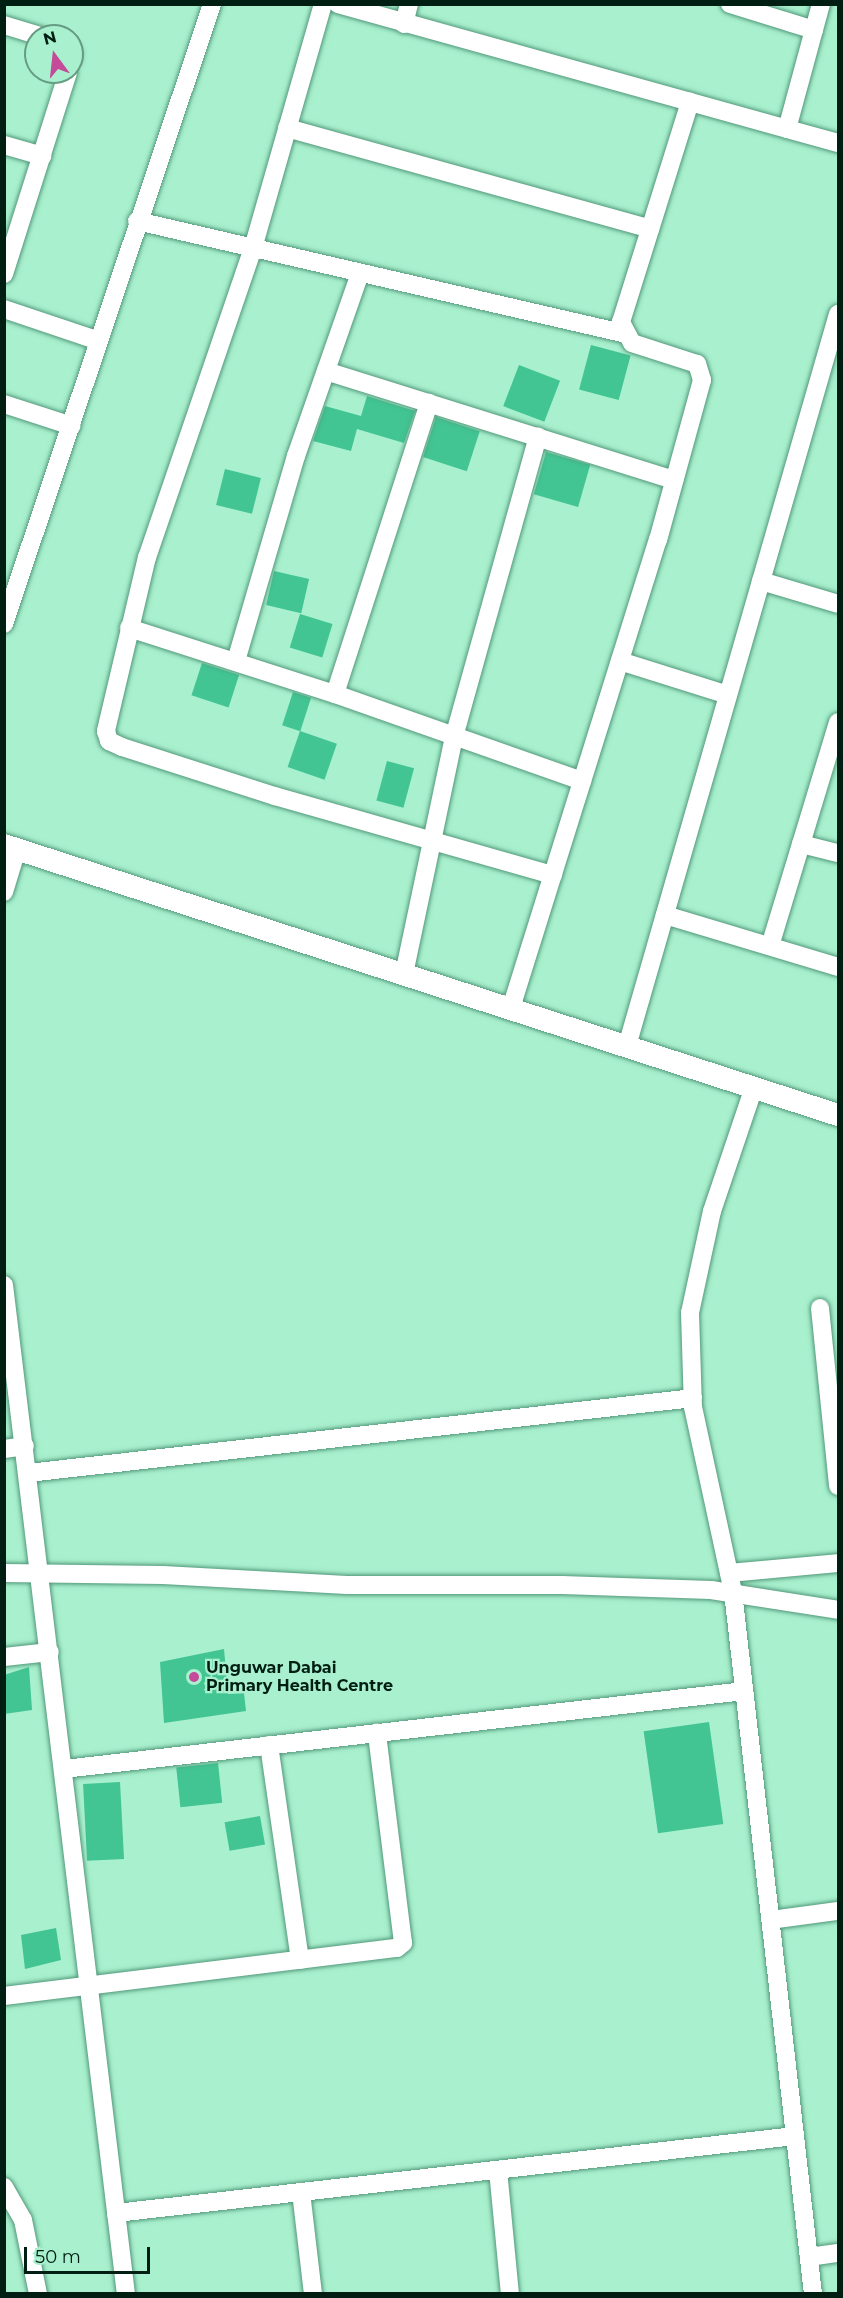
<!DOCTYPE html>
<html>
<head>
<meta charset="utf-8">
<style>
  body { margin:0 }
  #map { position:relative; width:843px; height:2298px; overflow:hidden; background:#a8f0ce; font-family:Montserrat,sans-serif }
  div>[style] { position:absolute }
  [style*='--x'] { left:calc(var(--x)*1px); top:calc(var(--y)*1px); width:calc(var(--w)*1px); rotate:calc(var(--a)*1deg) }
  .building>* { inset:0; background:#42c493; transform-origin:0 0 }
  .roads { filter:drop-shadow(0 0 2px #52987a) drop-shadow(0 0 2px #52987a) }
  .minor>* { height:18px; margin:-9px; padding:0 9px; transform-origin:9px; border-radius:9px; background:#fff }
  .tertiary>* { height:22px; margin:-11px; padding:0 11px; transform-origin:11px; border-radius:11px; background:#fff }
  .dots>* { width:16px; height:16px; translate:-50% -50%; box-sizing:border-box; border:3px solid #a8f0ce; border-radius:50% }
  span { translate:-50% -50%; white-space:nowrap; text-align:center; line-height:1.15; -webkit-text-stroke:4.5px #a8f0ce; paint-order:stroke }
  .poi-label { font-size:16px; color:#011e13; font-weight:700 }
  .left { translate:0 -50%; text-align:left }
  .frame { position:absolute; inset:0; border:6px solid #011e13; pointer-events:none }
  .north { position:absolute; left:24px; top:24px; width:60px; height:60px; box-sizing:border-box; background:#a8f0ce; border:2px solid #659c83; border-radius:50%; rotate:345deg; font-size:16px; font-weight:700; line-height:24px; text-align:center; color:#011e13 }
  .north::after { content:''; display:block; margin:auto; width:21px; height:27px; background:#c54a9a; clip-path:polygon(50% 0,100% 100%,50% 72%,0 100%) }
  .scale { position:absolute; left:24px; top:2247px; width:126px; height:27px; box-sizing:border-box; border:3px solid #011e13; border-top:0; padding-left:8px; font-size:18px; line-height:21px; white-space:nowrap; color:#011e13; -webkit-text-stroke:4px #a8f0ce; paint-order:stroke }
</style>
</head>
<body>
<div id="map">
  <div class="building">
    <div style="left:591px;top:345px;width:41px;height:46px;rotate:15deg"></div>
    <div style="left:519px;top:365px;width:44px;height:44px;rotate:21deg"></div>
    <div style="clip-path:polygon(367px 396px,415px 411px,404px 443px,357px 429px,351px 451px,313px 441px,325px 406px,361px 416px)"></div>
    <div style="left:436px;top:417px;width:46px;height:42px;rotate:18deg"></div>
    <div style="left:546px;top:452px;width:46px;height:44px;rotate:16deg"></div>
    <div style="left:225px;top:469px;width:37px;height:37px;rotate:14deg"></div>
    <div style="left:274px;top:571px;width:36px;height:35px;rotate:13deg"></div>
    <div style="left:300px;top:614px;width:34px;height:35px;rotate:17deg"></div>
    <div style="left:202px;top:663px;width:39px;height:34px;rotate:18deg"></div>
    <div style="left:293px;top:692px;width:19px;height:35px;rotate:18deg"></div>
    <div style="left:300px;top:731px;width:39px;height:38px;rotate:19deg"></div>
    <div style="left:387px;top:761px;width:28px;height:41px;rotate:15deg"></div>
    <div style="clip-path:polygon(224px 1649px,228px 1694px,244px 1693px,246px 1711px,164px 1723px,160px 1662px)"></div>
    <div style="clip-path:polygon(29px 1667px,32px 1710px,4px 1714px,4px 1675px)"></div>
    <div style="left:709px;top:1722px;width:103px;height:66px;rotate:82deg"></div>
    <div style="left:218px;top:1763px;width:40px;height:42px;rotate:84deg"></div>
    <div style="left:120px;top:1782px;width:77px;height:37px;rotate:87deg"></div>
    <div style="left:260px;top:1816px;width:29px;height:36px;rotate:80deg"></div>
    <div style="clip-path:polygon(56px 1928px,61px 1960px,25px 1969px,21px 1935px)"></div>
  </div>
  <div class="roads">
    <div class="minor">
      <div style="--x:323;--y:4;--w:254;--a:106"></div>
      <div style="--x:253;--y:248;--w:327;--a:108.9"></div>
      <div style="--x:147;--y:557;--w:179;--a:103.3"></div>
      <div style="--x:106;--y:731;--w:10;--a:73"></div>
      <div style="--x:109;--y:741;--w:14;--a:25"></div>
      <div style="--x:122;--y:747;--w:161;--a:17.8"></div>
      <div style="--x:275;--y:796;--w:289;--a:15.9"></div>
      <div style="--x:338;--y:4;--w:519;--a:15.54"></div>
      <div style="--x:730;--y:4;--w:88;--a:17.2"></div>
      <div style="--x:404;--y:24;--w:21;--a:-76"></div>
      <div style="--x:4;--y:25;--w:39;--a:17"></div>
      <div style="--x:72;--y:52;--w:6;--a:90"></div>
      <div style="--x:287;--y:128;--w:377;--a:15.5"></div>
      <div style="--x:787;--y:129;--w:130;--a:-74.8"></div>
      <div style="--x:4;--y:145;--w:40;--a:16"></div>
      <div style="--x:137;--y:221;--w:500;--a:13"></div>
      <div style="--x:4;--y:274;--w:212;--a:-72.4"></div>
      <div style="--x:4;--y:309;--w:100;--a:18.6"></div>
      <div style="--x:326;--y:371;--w:365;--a:17.4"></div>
      <div style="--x:4;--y:404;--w:71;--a:17.9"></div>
      <div style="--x:761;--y:581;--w:80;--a:16.6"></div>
      <div style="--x:4;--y:624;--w:654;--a:-71.45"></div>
      <div style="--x:129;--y:628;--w:216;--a:17.8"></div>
      <div style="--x:335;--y:694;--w:262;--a:19.4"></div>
      <div style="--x:236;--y:661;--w:214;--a:-73.7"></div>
      <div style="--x:296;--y:456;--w:194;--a:-70.7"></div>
      <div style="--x:620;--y:661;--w:113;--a:17.5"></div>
      <div style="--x:335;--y:694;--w:306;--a:-72.1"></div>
      <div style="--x:801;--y:844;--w:38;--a:14"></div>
      <div style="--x:4;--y:892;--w:45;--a:-73.2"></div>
      <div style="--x:665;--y:915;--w:181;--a:16.7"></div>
      <div style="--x:770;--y:946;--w:234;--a:-73.1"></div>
      <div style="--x:404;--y:974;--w:242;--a:-78.1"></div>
      <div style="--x:454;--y:737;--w:312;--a:-74.4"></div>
      <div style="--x:511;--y:1008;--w:491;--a:-72.6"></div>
      <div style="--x:658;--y:540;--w:166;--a:-74.6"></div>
      <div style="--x:702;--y:380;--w:17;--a:-107"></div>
      <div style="--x:697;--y:364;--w:68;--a:-162.1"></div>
      <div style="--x:632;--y:343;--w:24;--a:-118"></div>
      <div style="--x:621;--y:322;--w:231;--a:-72.6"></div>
      <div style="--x:627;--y:1046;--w:762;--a:-73.92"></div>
      <div style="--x:754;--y:1087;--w:131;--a:108.7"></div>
      <div style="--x:712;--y:1211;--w:104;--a:102.2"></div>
      <div style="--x:690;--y:1313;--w:94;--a:88.2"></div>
      <div style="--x:693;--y:1407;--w:189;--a:77.8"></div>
      <div style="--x:733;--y:1592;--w:707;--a:83.5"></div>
      <div style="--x:4;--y:1285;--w:1016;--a:83.11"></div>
      <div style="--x:820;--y:1308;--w:179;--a:84.2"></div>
      <div style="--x:4;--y:1449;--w:21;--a:-8"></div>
      <div style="--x:28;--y:1473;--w:669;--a:-6.43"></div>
      <div style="--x:4;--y:1573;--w:159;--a:0.7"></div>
      <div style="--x:163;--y:1575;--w:184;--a:3.1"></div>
      <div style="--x:347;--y:1585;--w:215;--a:0"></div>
      <div style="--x:562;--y:1585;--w:149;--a:1.9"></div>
      <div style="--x:711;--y:1590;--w:129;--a:8.9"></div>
      <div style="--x:729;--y:1573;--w:109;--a:-5.2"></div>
      <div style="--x:4;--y:1657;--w:46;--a:-6.2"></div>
      <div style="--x:269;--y:1745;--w:217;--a:81.8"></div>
      <div style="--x:64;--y:1769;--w:684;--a:-6.54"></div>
      <div style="--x:771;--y:1920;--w:68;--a:-7.7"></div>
      <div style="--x:4;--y:1996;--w:396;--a:-7"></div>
      <div style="--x:397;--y:1948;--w:8;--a:-40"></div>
      <div style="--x:403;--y:1943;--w:212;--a:-97.1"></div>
      <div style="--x:498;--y:2170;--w:125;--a:84.5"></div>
      <div style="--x:4;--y:2187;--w:38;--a:60"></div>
      <div style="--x:23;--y:2220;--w:76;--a:78.5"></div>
      <div style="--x:301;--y:2192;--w:103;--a:83.3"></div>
      <div style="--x:116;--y:2213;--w:683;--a:-6.47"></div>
      <div style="--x:809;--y:2257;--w:29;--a:-8"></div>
    </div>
    <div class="tertiary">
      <div style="--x:4;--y:845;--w:877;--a:17.94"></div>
    </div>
  </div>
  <div class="dots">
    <div style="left:194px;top:1677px;background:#c54a9a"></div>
  </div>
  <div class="poi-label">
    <span class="left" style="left:206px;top:1677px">Unguwar Dabai<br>Primary Health Centre</span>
  </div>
  <div class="frame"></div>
  <div class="north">N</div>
  <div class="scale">50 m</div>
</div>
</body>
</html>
